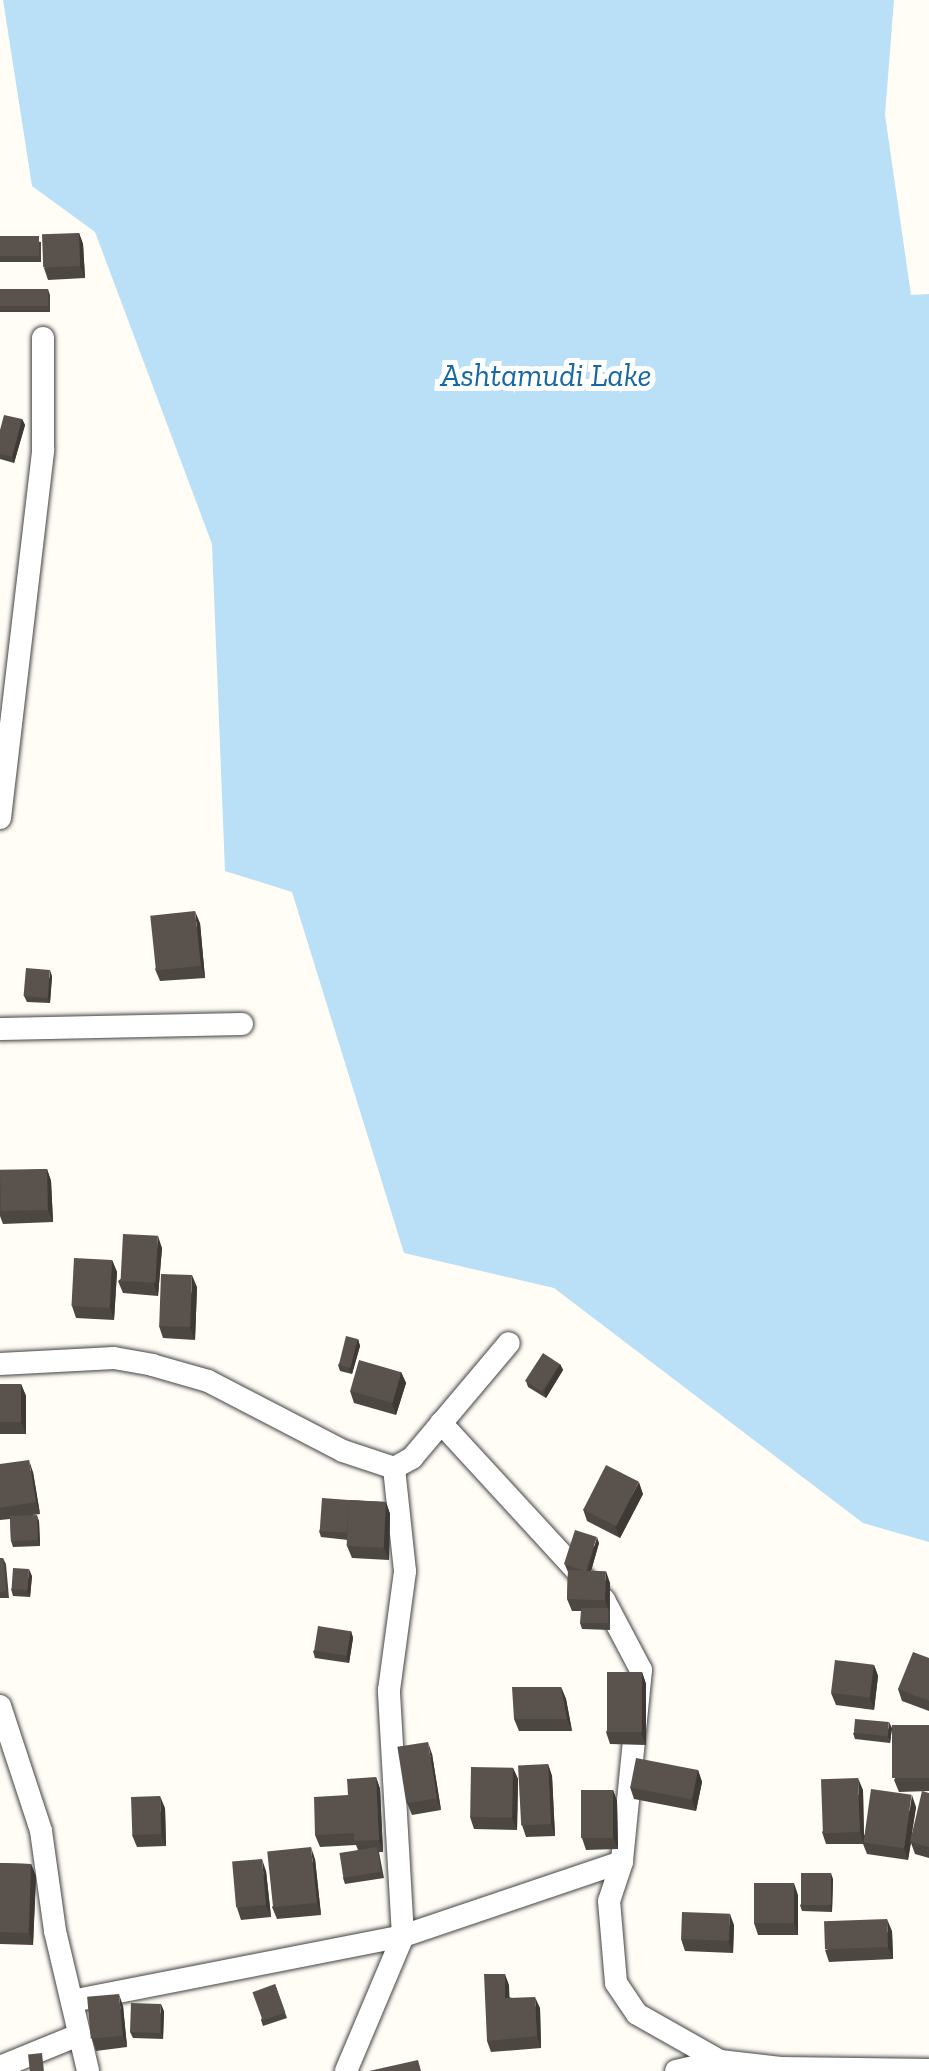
<!DOCTYPE html>
<html>
<head>
<meta charset="utf-8">
<style>
  body { margin:0 }
  #map { position:relative; width:929px; height:2071px; overflow:hidden; background:#fffdf5; font-family:"Zilla Slab",serif }
  div>[style] { position:absolute }
  [style*='--x'] { left:calc(var(--x)*1px); top:calc(var(--y)*1px); width:calc(var(--w)*1px); rotate:calc(var(--a)*1deg) }
  .water>* { inset:0; background:#b9e0f7 }
  .roads { filter:drop-shadow(0 0 2px #444) drop-shadow(0 0 2px #444) }
  .street>* { height:22px; margin:-11px; padding:0 11px; transform-origin:11px; border-radius:11px; background:#fff }
  .wall>* { inset:0; background:#4d4742 }
  .shaded-wall>* { inset:0; background:#3f3936 }
  .building>* { inset:0; background:#5a524d; transform-origin:0 0 }
  span { translate:-50% -50%; white-space:nowrap; text-align:center; line-height:1.15; -webkit-text-stroke:10px #fff; paint-order:stroke }
  .water-label { font-size:32px; color:#1768a6; font-style:italic }
</style>
</head>
<body>
<div id="map">
  <div class="water">
    <div style="clip-path:polygon(3px 0,894px 0,885px 115px,911px 295px,929px 294px,929px 1542px,863px 1523px,554px 1288px,404px 1253px,292px 892px,225px 871px,212px 544px,95px 232px,32px 186px)"></div>
  </div>
  <div class="roads">
    <div class="street">
      <div style="--x:0;--y:818;--w:371;--a:-83.3"></div>
      <div style="--x:43;--y:450;--w:112;--a:-90"></div>
      <div style="--x:0;--y:1029;--w:242;--a:-1.2"></div>
      <div style="--x:0;--y:1364;--w:114;--a:-3"></div>
      <div style="--x:114;--y:1358;--w:39;--a:10"></div>
      <div style="--x:152;--y:1365;--w:58;--a:15.9"></div>
      <div style="--x:208;--y:1381;--w:152;--a:27.4"></div>
      <div style="--x:343;--y:1451;--w:54;--a:18.4"></div>
      <div style="--x:394;--y:1468;--w:21;--a:-29"></div>
      <div style="--x:412;--y:1458;--w:150;--a:-49.9"></div>
      <div style="--x:441;--y:1423;--w:241;--a:47.4"></div>
      <div style="--x:604;--y:1600;--w:79;--a:62.1"></div>
      <div style="--x:641;--y:1670;--w:193;--a:95.7"></div>
      <div style="--x:622;--y:1862;--w:41;--a:108.4"></div>
      <div style="--x:609;--y:1901;--w:82;--a:85.1"></div>
      <div style="--x:616;--y:1983;--w:37;--a:56"></div>
      <div style="--x:637;--y:2014;--w:95;--a:29.5"></div>
      <div style="--x:720;--y:2061;--w:61;--a:6.5"></div>
      <div style="--x:781;--y:2068;--w:148;--a:0.8"></div>
      <div style="--x:0;--y:1706;--w:132;--a:71.8"></div>
      <div style="--x:41;--y:1831;--w:101;--a:82"></div>
      <div style="--x:55;--y:1931;--w:144;--a:76.7"></div>
      <div style="--x:72;--y:2001;--w:337;--a:-11.1"></div>
      <div style="--x:403;--y:1936;--w:231;--a:-18.7"></div>
      <div style="--x:0;--y:2067;--w:82;--a:-22.2"></div>
      <div style="--x:346;--y:2071;--w:147;--a:-67.1"></div>
      <div style="--x:403;--y:1936;--w:246;--a:-93.3"></div>
      <div style="--x:389;--y:1690;--w:120;--a:-82.3"></div>
      <div style="--x:405;--y:1571;--w:104;--a:-96.1"></div>
      <div style="--x:676;--y:2071;--w:45;--a:-12.8"></div>
    </div>
  </div>
  <div class="wall">
    <div style="clip-path:polygon(79px 233px,83px 244px,85px 278px,48px 280px,44px 268px)"></div>
    <div style="clip-path:polygon(0 236px,41px 242px,41px 262px,0 262px)"></div>
    <div style="clip-path:polygon(0 289px,48px 289px,50px 295px,50px 312px,0 312px)"></div>
    <div style="clip-path:polygon(22px 419px,25px 425px,14px 463px,0 459px,0 430px)"></div>
    <div style="clip-path:polygon(200px 923px,205px 978px,160px 981px,155px 969px)"></div>
    <div style="clip-path:polygon(52px 976px,50px 1003px,27px 1002px,24px 996px)"></div>
    <div style="clip-path:polygon(47px 1169px,51px 1181px,53px 1222px,3px 1224px,0 1216px,0 1171px)"></div>
    <div style="clip-path:polygon(162px 1248px,158px 1296px,123px 1293px,118px 1281px)"></div>
    <div style="clip-path:polygon(112px 1260px,117px 1272px,114px 1320px,76px 1318px,72px 1306px)"></div>
    <div style="clip-path:polygon(197px 1287px,195px 1340px,163px 1338px,159px 1326px)"></div>
    <div style="clip-path:polygon(358px 1339px,360px 1346px,352px 1374px,340px 1371px,338px 1365px)"></div>
    <div style="clip-path:polygon(560px 1364px,563px 1370px,546px 1398px,528px 1387px,526px 1381px)"></div>
    <div style="clip-path:polygon(401px 1372px,406px 1383px,396px 1415px,354px 1403px,350px 1391px)"></div>
    <div style="clip-path:polygon(0 1384px,21px 1384px,26px 1396px,26px 1434px,0 1434px)"></div>
    <div style="clip-path:polygon(0 1464px,33px 1472px,40px 1514px,33px 1515px,39px 1521px,40px 1546px,13px 1547px,11px 1541px,10px 1519px,0 1520px)"></div>
    <div style="clip-path:polygon(643px 1494px,620px 1538px,587px 1521px,583px 1509px)"></div>
    <div style="clip-path:polygon(349px 1500px,386px 1502px,390px 1514px,389px 1560px,352px 1558px,347px 1546px,348px 1540px,321px 1537px,319px 1531px)"></div>
    <div style="clip-path:polygon(599px 1543px,591px 1571px,610px 1583px,610px 1630px,582px 1629px,580px 1623px,581px 1611px,572px 1611px,567px 1599px,568px 1572px,565px 1565px)"></div>
    <div style="clip-path:polygon(0 1558px,3px 1558px,6px 1564px,9px 1598px,0 1598px)"></div>
    <div style="clip-path:polygon(32px 1576px,30px 1597px,13px 1596px,11px 1589px)"></div>
    <div style="clip-path:polygon(351px 1631px,353px 1638px,349px 1663px,315px 1658px,313px 1651px)"></div>
    <div style="clip-path:polygon(929px 1658px,929px 1711px,902px 1701px,898px 1689px)"></div>
    <div style="clip-path:polygon(874px 1665px,878px 1676px,874px 1710px,836px 1705px,831px 1693px)"></div>
    <div style="clip-path:polygon(642px 1672px,646px 1684px,646px 1745px,610px 1744px,606px 1732px)"></div>
    <div style="clip-path:polygon(561px 1687px,566px 1699px,572px 1731px,519px 1731px,514px 1719px)"></div>
    <div style="clip-path:polygon(929px 1725px,929px 1791px,899px 1792px,894px 1780px)"></div>
    <div style="clip-path:polygon(892px 1728px,890px 1743px,855px 1739px,853px 1733px)"></div>
    <div style="clip-path:polygon(432px 1754px,441px 1810px,412px 1815px,407px 1803px)"></div>
    <div style="clip-path:polygon(548px 1764px,552px 1776px,555px 1836px,526px 1837px,522px 1825px)"></div>
    <div style="clip-path:polygon(513px 1768px,518px 1779px,517px 1830px,474px 1829px,470px 1817px)"></div>
    <div style="clip-path:polygon(698px 1770px,702px 1782px,696px 1811px,634px 1799px,630px 1787px)"></div>
    <div style="clip-path:polygon(376px 1777px,380px 1789px,383px 1852px,379px 1852px,384px 1878px,345px 1884px,343px 1878px,358px 1850px,356px 1845px,320px 1847px,315px 1835px,348px 1795px)"></div>
    <div style="clip-path:polygon(613px 1790px,617px 1801px,618px 1849px,586px 1850px,582px 1838px)"></div>
    <div style="clip-path:polygon(863px 1790px,864px 1835px,916px 1807px,911px 1837px,929px 1793px,929px 1858px,915px 1854px,911px 1843px,908px 1860px,867px 1854px,863px 1844px,826px 1844px,822px 1832px)"></div>
    <div style="clip-path:polygon(165px 1808px,166px 1846px,137px 1847px,132px 1835px)"></div>
    <div style="clip-path:polygon(315px 1859px,321px 1915px,277px 1919px,272px 1907px)"></div>
    <div style="clip-path:polygon(0 1863px,31px 1864px,36px 1876px,33px 1945px,0 1944px)"></div>
    <div style="clip-path:polygon(266px 1871px,271px 1917px,241px 1920px,237px 1908px)"></div>
    <div style="clip-path:polygon(833px 1879px,832px 1912px,802px 1911px,800px 1905px)"></div>
    <div style="clip-path:polygon(798px 1895px,798px 1935px,758px 1935px,754px 1923px)"></div>
    <div style="clip-path:polygon(734px 1925px,733px 1953px,685px 1951px,681px 1939px)"></div>
    <div style="clip-path:polygon(892px 1931px,893px 1959px,829px 1962px,825px 1950px)"></div>
    <div style="clip-path:polygon(275px 1984px,287px 2018px,263px 2026px,261px 2020px)"></div>
    <div style="clip-path:polygon(509px 1985px,509px 1997px,540px 2008px,541px 2048px,491px 2052px,487px 2041px)"></div>
    <div style="clip-path:polygon(123px 2006px,127px 2047px,96px 2051px,92px 2039px)"></div>
    <div style="clip-path:polygon(164px 2011px,163px 2039px,133px 2038px,130px 2032px)"></div>
  </div>
  <div class="shaded-wall">
    <div style="clip-path:polygon(79px 233px,83px 244px,85px 278px,80px 266px)"></div>
    <div style="clip-path:polygon(22px 419px,25px 425px,14px 463px,12px 457px)"></div>
    <div style="clip-path:polygon(195px 911px,200px 923px,205px 978px,201px 966px)"></div>
    <div style="clip-path:polygon(50px 970px,52px 976px,50px 1003px,48px 997px)"></div>
    <div style="clip-path:polygon(47px 1169px,51px 1181px,53px 1222px,48px 1210px)"></div>
    <div style="clip-path:polygon(158px 1236px,162px 1248px,158px 1296px,154px 1284px)"></div>
    <div style="clip-path:polygon(112px 1260px,117px 1272px,114px 1320px,110px 1308px)"></div>
    <div style="clip-path:polygon(192px 1275px,197px 1287px,195px 1340px,190px 1328px)"></div>
    <div style="clip-path:polygon(358px 1339px,360px 1346px,352px 1374px,349px 1368px)"></div>
    <div style="clip-path:polygon(560px 1364px,563px 1370px,546px 1398px,544px 1392px)"></div>
    <div style="clip-path:polygon(401px 1372px,406px 1383px,396px 1415px,392px 1403px)"></div>
    <div style="clip-path:polygon(21px 1384px,26px 1396px,26px 1434px,21px 1422px)"></div>
    <div style="clip-path:polygon(29px 1460px,33px 1472px,40px 1514px,36px 1502px)"></div>
    <div style="clip-path:polygon(639px 1482px,643px 1494px,620px 1538px,615px 1526px)"></div>
    <div style="clip-path:polygon(386px 1502px,390px 1514px,389px 1560px,384px 1548px)"></div>
    <div style="clip-path:polygon(37px 1515px,39px 1521px,40px 1546px,38px 1540px)"></div>
    <div style="clip-path:polygon(597px 1537px,599px 1543px,589px 1578px,587px 1572px)"></div>
    <div style="clip-path:polygon(29px 1569px,32px 1576px,30px 1597px,27px 1591px)"></div>
    <div style="clip-path:polygon(606px 1571px,610px 1583px,609px 1611px,605px 1600px)"></div>
    <div style="clip-path:polygon(351px 1631px,353px 1638px,349px 1663px,346px 1657px)"></div>
    <div style="clip-path:polygon(874px 1665px,878px 1676px,874px 1710px,870px 1698px)"></div>
    <div style="clip-path:polygon(642px 1672px,646px 1684px,646px 1745px,641px 1733px)"></div>
    <div style="clip-path:polygon(561px 1687px,566px 1699px,572px 1731px,567px 1719px)"></div>
    <div style="clip-path:polygon(889px 1722px,892px 1728px,890px 1743px,888px 1736px)"></div>
    <div style="clip-path:polygon(428px 1742px,432px 1754px,441px 1810px,437px 1798px)"></div>
    <div style="clip-path:polygon(548px 1764px,552px 1776px,555px 1836px,551px 1824px)"></div>
    <div style="clip-path:polygon(513px 1768px,518px 1779px,517px 1830px,512px 1818px)"></div>
    <div style="clip-path:polygon(698px 1770px,702px 1782px,696px 1811px,692px 1799px)"></div>
    <div style="clip-path:polygon(376px 1777px,380px 1789px,383px 1852px,379px 1840px)"></div>
    <div style="clip-path:polygon(858px 1778px,863px 1790px,864px 1844px,860px 1832px)"></div>
    <div style="clip-path:polygon(613px 1790px,617px 1801px,618px 1849px,613px 1837px)"></div>
    <div style="clip-path:polygon(912px 1795px,916px 1807px,908px 1860px,904px 1848px)"></div>
    <div style="clip-path:polygon(160px 1796px,165px 1808px,166px 1846px,161px 1834px)"></div>
    <div style="clip-path:polygon(311px 1847px,315px 1859px,321px 1915px,317px 1903px)"></div>
    <div style="clip-path:polygon(262px 1859px,266px 1871px,271px 1917px,266px 1905px)"></div>
    <div style="clip-path:polygon(31px 1864px,36px 1876px,33px 1945px,29px 1933px)"></div>
    <div style="clip-path:polygon(831px 1873px,833px 1879px,832px 1912px,830px 1906px)"></div>
    <div style="clip-path:polygon(794px 1883px,798px 1895px,798px 1935px,794px 1923px)"></div>
    <div style="clip-path:polygon(730px 1914px,734px 1925px,733px 1953px,728px 1941px)"></div>
    <div style="clip-path:polygon(887px 1919px,892px 1931px,893px 1959px,888px 1947px)"></div>
    <div style="clip-path:polygon(505px 1974px,509px 1985px,510px 2009px,505px 1998px)"></div>
    <div style="clip-path:polygon(119px 1994px,123px 2006px,127px 2047px,123px 2036px)"></div>
    <div style="clip-path:polygon(535px 1997px,540px 2008px,541px 2048px,537px 2036px)"></div>
    <div style="clip-path:polygon(161px 2004px,164px 2011px,163px 2039px,161px 2033px)"></div>
  </div>
  <div class="building">
    <div style="left:79px;top:233px;width:33px;height:37px;rotate:88deg"></div>
    <div style="left:0;top:236px;width:39px;height:20px"></div>
    <div style="left:0;top:289px;width:48px;height:17px"></div>
    <div style="clip-path:polygon(4px 415px,22px 419px,12px 457px,0 454px,0 430px)"></div>
    <div style="left:195px;top:911px;width:55px;height:45px;rotate:84deg"></div>
    <div style="left:26px;top:968px;width:24px;height:28px;rotate:5deg"></div>
    <div style="left:47px;top:1169px;width:41px;height:47px;rotate:89deg"></div>
    <div style="left:123px;top:1234px;width:35px;height:47px;rotate:3deg"></div>
    <div style="left:74px;top:1258px;width:38px;height:48px;rotate:3deg"></div>
    <div style="left:161px;top:1274px;width:31px;height:52px;rotate:2deg"></div>
    <div style="left:346px;top:1336px;width:12px;height:30px;rotate:14deg"></div>
    <div style="left:543px;top:1353px;width:20px;height:33px;rotate:33deg"></div>
    <div style="left:359px;top:1360px;width:44px;height:32px;rotate:16deg"></div>
    <div style="left:0;top:1384px;width:21px;height:38px"></div>
    <div style="clip-path:polygon(29px 1460px,36px 1502px,0 1508px,0 1464px)"></div>
    <div style="left:606px;top:1465px;width:37px;height:50px;rotate:27deg"></div>
    <div style="left:322px;top:1498px;width:27px;height:33px;rotate:4deg"></div>
    <div style="left:349px;top:1500px;width:37px;height:46px;rotate:3deg"></div>
    <div style="left:37px;top:1515px;width:25px;height:27px;rotate:88deg"></div>
    <div style="left:575px;top:1530px;width:23px;height:36px;rotate:18deg"></div>
    <div style="clip-path:polygon(0 1558px,3px 1558px,6px 1591px,0 1592px)"></div>
    <div style="left:13px;top:1568px;width:16px;height:21px;rotate:4deg"></div>
    <div style="left:568px;top:1570px;width:38px;height:29px;rotate:2deg"></div>
    <div style="left:581px;top:1608px;width:27px;height:15px"></div>
    <div style="left:318px;top:1626px;width:33px;height:25px;rotate:9deg"></div>
    <div style="clip-path:polygon(913px 1652px,929px 1658px,929px 1701px,898px 1689px)"></div>
    <div style="left:835px;top:1660px;width:39px;height:33px;rotate:7deg"></div>
    <div style="left:607px;top:1672px;width:35px;height:60px"></div>
    <div style="clip-path:polygon(512px 1687px,561px 1687px,567px 1719px,514px 1719px)"></div>
    <div style="left:855px;top:1719px;width:34px;height:14px;rotate:5deg"></div>
    <div style="left:929px;top:1725px;width:53px;height:37px;rotate:90deg"></div>
    <div style="left:428px;top:1742px;width:57px;height:31px;rotate:81deg"></div>
    <div style="left:636px;top:1758px;width:63px;height:30px;rotate:11deg"></div>
    <div style="left:548px;top:1764px;width:60px;height:30px;rotate:87deg"></div>
    <div style="left:471px;top:1767px;width:42px;height:50px;rotate:1deg"></div>
    <div style="clip-path:polygon(376px 1777px,379px 1840px,354px 1841px,354px 1833px,315px 1835px,314px 1797px,348px 1795px,347px 1779px)"></div>
    <div style="left:858px;top:1778px;width:54px;height:37px;rotate:88deg"></div>
    <div style="left:871px;top:1789px;width:41px;height:54px;rotate:8deg"></div>
    <div style="left:581px;top:1790px;width:32px;height:48px"></div>
    <div style="clip-path:polygon(922px 1791px,929px 1793px,929px 1847px,910px 1842px)"></div>
    <div style="left:160px;top:1796px;width:38px;height:29px;rotate:88deg"></div>
    <div style="left:311px;top:1847px;width:56px;height:44px;rotate:84deg"></div>
    <div style="left:377px;top:1847px;width:25px;height:38px;rotate:81deg"></div>
    <div style="left:262px;top:1859px;width:46px;height:30px;rotate:85deg"></div>
    <div style="left:0;top:1863px;width:31px;height:69px;rotate:2deg"></div>
    <div style="left:801px;top:1873px;width:30px;height:32px"></div>
    <div style="left:754px;top:1883px;width:40px;height:40px"></div>
    <div style="left:682px;top:1912px;width:48px;height:27px;rotate:2deg"></div>
    <div style="left:887px;top:1919px;width:28px;height:63px;rotate:88deg"></div>
    <div style="clip-path:polygon(484px 1974px,505px 1974px,505px 1998px,535px 1997px,537px 2036px,487px 2041px)"></div>
    <div style="left:275px;top:1984px;width:30px;height:24px;rotate:70deg"></div>
    <div style="left:119px;top:1994px;width:42px;height:32px;rotate:85deg"></div>
    <div style="left:131px;top:2003px;width:30px;height:29px;rotate:2deg"></div>
    <div style="left:42px;top:2053px;width:18px;height:14px;rotate:84deg"></div>
    <div style="clip-path:polygon(418px 2060px,421px 2071px,369px 2071px)"></div>
  </div>
  <div class="water-label">
    <span style="left:546px;top:375px">Ashtamudi Lake</span>
  </div>
</div>
</body>
</html>
